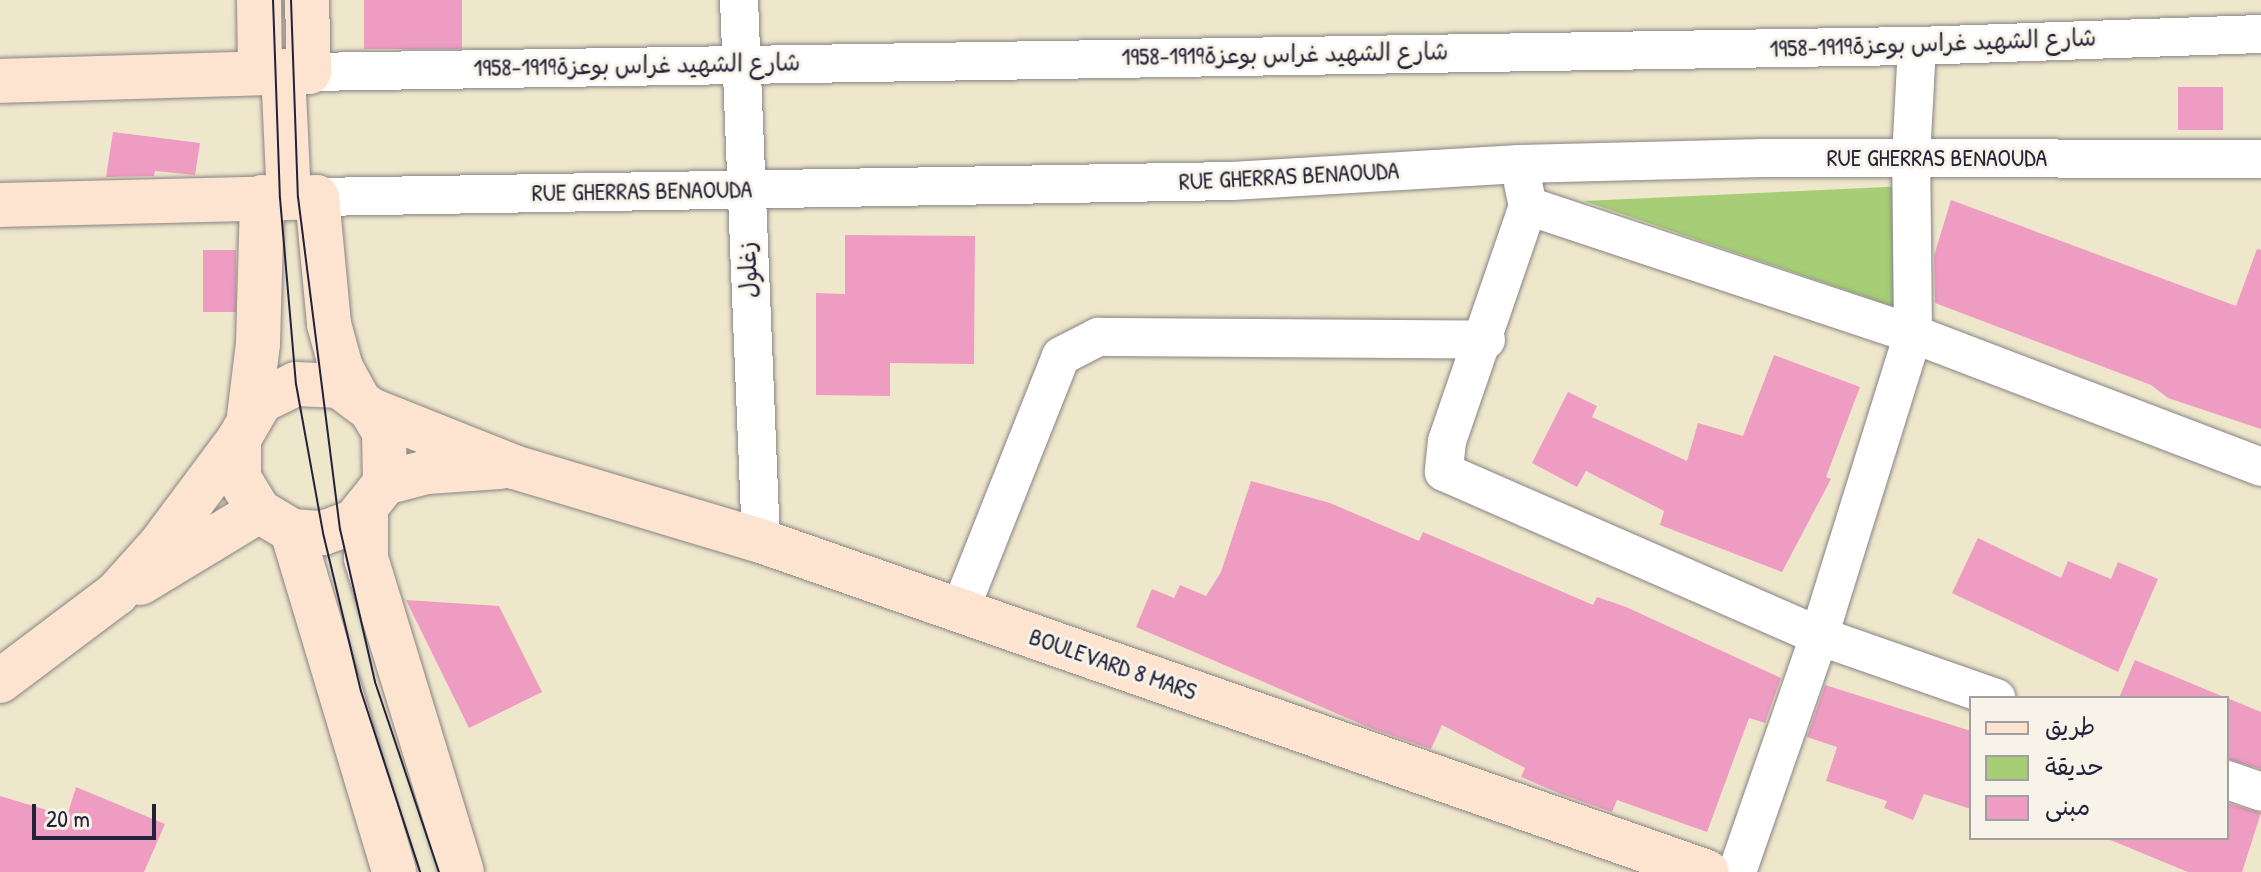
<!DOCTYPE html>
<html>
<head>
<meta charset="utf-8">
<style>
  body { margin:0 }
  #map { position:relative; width:2261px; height:872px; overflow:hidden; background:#efe7cc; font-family:"Patrick Hand","Playpen Sans Arabic",sans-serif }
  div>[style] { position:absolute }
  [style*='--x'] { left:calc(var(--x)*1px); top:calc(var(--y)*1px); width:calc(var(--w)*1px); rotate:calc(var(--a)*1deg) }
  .green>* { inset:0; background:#a7cd77 }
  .building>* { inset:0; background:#ef9cc2; transform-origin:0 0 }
  .roads { filter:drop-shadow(0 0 2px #888484) drop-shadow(0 0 2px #888484) }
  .minor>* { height:38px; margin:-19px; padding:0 19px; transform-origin:19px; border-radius:19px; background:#fff }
  .secondary>* { height:44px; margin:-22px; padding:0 22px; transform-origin:22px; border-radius:22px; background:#fde4d0 }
  .tram>* { height:2px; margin:-1px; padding:0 1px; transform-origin:1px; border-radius:1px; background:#22223b }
  span { translate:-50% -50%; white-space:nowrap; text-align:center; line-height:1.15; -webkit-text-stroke:6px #f7f3e8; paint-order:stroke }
  .street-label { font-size:24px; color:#22223b }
  .legend { position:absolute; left:1969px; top:696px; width:260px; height:144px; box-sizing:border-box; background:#f7f3e8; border:2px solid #a29fa3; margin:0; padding:10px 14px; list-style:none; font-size:24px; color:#22223b }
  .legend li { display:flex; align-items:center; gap:16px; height:40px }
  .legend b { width:40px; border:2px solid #a29fa3 }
  .scale { position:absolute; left:32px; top:804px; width:124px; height:36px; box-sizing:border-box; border:4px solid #22223b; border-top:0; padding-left:10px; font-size:24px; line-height:28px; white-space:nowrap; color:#22223b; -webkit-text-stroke:6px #f7f3e8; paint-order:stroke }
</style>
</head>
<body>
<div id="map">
  <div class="green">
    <div style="clip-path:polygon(1908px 186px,1901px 309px,1584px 201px)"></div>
  </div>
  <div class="building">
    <div style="left:364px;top:0;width:98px;height:49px"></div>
    <div style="left:2178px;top:87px;width:45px;height:43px"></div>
    <div style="clip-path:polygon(113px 132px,200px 143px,195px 175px,155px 171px,154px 176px,106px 177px)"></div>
    <div style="clip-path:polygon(1951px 200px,2236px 306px,2257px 249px,2261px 250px,2261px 429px,2168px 398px,2151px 385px,1935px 303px,1934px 256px)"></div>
    <div style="clip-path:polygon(845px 235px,975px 236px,974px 364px,890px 363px,890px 396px,816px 395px,816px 293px,845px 294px)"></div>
    <div style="left:203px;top:250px;width:33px;height:62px"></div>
    <div style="clip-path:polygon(1774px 355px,1860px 387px,1826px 477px,1831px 479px,1782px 572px,1660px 525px,1664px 511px,1586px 471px,1577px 487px,1532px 463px,1568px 392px,1597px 406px,1592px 417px,1687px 461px,1698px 423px,1743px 436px)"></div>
    <div style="clip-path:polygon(1251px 481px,1330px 503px,1419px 541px,1423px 532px,1593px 605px,1597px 597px,1626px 607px,1781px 678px,1765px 723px,1749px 718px,1707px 832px,1617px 800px,1612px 812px,1561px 794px,1521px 777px,1525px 768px,1442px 725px,1431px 749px,1368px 727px,1136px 627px,1152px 589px,1174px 598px,1180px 585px,1206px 596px,1221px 572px)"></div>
    <div style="clip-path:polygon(1978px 538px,2061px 578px,2068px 561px,2111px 579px,2118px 562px,2158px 579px,2118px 672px,1952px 593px)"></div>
    <div style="clip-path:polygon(406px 600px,499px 606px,542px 692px,469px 728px)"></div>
    <div style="clip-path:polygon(2135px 660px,2224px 697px,2224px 698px,2119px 698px)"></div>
    <div style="clip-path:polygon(1825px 685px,1971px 731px,1971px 809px,1924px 794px,1913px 820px,1884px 808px,1887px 801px,1826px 781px,1837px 747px,1807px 737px)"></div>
    <div style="clip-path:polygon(2227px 698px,2261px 712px,2261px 769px,2227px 759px)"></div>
    <div style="clip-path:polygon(76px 787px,165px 824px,144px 872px,0 872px,0 796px,67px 816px)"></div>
    <div style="clip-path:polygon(2227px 803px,2261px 813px,2242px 872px,2188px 872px,2108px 839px,2227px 838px)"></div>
  </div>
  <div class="roads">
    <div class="minor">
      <div style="--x:739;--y:0;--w:541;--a:87.67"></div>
      <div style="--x:309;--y:72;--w:1608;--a:-0.93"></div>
      <div style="--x:1917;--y:46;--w:344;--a:-2"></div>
      <div style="--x:1523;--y:183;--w:24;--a:78"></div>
      <div style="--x:1528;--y:206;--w:406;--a:18.4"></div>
      <div style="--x:1913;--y:334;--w:373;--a:20.9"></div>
      <div style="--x:317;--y:197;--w:915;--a:-1"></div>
      <div style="--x:1232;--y:181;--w:288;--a:-3.4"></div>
      <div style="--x:1519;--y:164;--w:244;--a:-1.4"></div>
      <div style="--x:1763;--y:158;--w:498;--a:0.1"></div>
      <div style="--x:1528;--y:206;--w:249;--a:109"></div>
      <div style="--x:1447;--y:441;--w:31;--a:96"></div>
      <div style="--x:1444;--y:472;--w:409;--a:23.6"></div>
      <div style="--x:1819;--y:636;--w:188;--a:19.3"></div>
      <div style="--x:960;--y:610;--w:273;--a:-68.3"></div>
      <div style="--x:1061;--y:356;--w:42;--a:-27.2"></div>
      <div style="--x:1098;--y:337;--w:388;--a:0.4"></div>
      <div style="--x:2227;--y:780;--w:36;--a:19"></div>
      <div style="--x:1737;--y:872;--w:250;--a:-70.8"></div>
      <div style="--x:1819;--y:636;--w:316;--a:-72.7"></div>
      <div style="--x:1913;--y:334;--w:177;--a:-90.6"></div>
      <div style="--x:1911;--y:157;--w:111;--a:-86.9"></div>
    </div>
    <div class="secondary">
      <div style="--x:259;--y:0;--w:72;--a:89.2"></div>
      <div style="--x:283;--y:71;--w:127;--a:87.3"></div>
      <div style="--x:0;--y:81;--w:309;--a:-1.7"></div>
      <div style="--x:309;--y:72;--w:72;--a:-91.6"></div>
      <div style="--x:0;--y:205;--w:317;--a:-1.4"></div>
      <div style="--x:317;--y:197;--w:128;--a:84.6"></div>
      <div style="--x:329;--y:324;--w:46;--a:74.7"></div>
      <div style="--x:341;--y:368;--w:33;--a:61"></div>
      <div style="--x:371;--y:410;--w:154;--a:21.7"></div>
      <div style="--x:514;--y:467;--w:258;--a:16.7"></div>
      <div style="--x:761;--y:541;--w:1002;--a:19.28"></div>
      <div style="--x:249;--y:416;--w:73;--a:-82.9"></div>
      <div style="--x:258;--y:344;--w:147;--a:-88.4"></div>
      <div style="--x:385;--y:483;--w:43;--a:-14.7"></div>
      <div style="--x:427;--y:472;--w:73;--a:-3.9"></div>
      <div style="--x:366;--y:512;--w:46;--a:90"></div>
      <div style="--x:366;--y:558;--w:328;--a:73"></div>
      <div style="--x:292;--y:531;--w:31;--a:4"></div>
      <div style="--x:323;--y:533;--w:33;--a:-20"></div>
      <div style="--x:354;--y:522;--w:50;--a:-51.5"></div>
      <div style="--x:385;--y:483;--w:51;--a:-91.1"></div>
      <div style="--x:384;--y:432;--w:26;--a:-121"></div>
      <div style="--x:371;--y:410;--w:40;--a:-143"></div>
      <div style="--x:339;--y:386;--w:43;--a:-177.3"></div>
      <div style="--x:296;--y:384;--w:39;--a:154"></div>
      <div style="--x:261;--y:401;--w:44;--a:120.1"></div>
      <div style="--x:239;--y:439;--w:39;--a:90"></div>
      <div style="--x:239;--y:478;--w:39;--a:59"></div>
      <div style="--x:259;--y:511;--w:39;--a:31"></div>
      <div style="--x:292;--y:531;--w:356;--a:73.3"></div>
      <div style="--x:140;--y:583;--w:139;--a:-31.2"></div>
      <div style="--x:0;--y:681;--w:145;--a:-36.9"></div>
      <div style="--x:116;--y:594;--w:66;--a:-48.1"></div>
      <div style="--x:160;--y:545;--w:132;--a:-53.3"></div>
    </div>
  </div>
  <div class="tram">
    <div style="--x:273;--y:0;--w:198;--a:88"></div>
    <div style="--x:280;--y:198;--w:187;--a:85.1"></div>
    <div style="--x:296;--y:384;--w:151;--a:79.7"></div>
    <div style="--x:323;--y:533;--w:163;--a:76.5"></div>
    <div style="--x:361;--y:691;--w:190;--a:71.9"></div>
    <div style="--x:291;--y:0;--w:197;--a:88"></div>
    <div style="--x:298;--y:197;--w:335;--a:82.8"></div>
    <div style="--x:340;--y:529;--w:157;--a:77.1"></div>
    <div style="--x:375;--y:682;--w:200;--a:71.4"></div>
  </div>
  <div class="street-label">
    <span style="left:1933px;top:43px;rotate:-2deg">شارع الشهيد غراس بوعزة1919-1958</span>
    <span style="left:1285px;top:54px;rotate:-1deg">شارع الشهيد غراس بوعزة1919-1958</span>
    <span style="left:637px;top:65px;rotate:-1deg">شارع الشهيد غراس بوعزة1919-1958</span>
    <span style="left:1937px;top:158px">RUE GHERRAS BENAOUDA</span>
    <span style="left:1289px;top:176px;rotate:-3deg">RUE GHERRAS BENAOUDA</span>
    <span style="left:642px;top:191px;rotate:-1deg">RUE GHERRAS BENAOUDA</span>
    <span style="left:748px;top:270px;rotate:-93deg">زغلول</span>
    <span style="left:1113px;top:664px;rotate:19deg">BOULEVARD 8 MARS</span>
  </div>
  <ul class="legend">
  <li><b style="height:10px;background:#fde4d0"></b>طريق</li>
  <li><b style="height:22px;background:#a7cd77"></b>حديقة</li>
  <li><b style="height:22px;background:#ef9cc2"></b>مبنى</li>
  </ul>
  <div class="scale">20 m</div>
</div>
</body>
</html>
